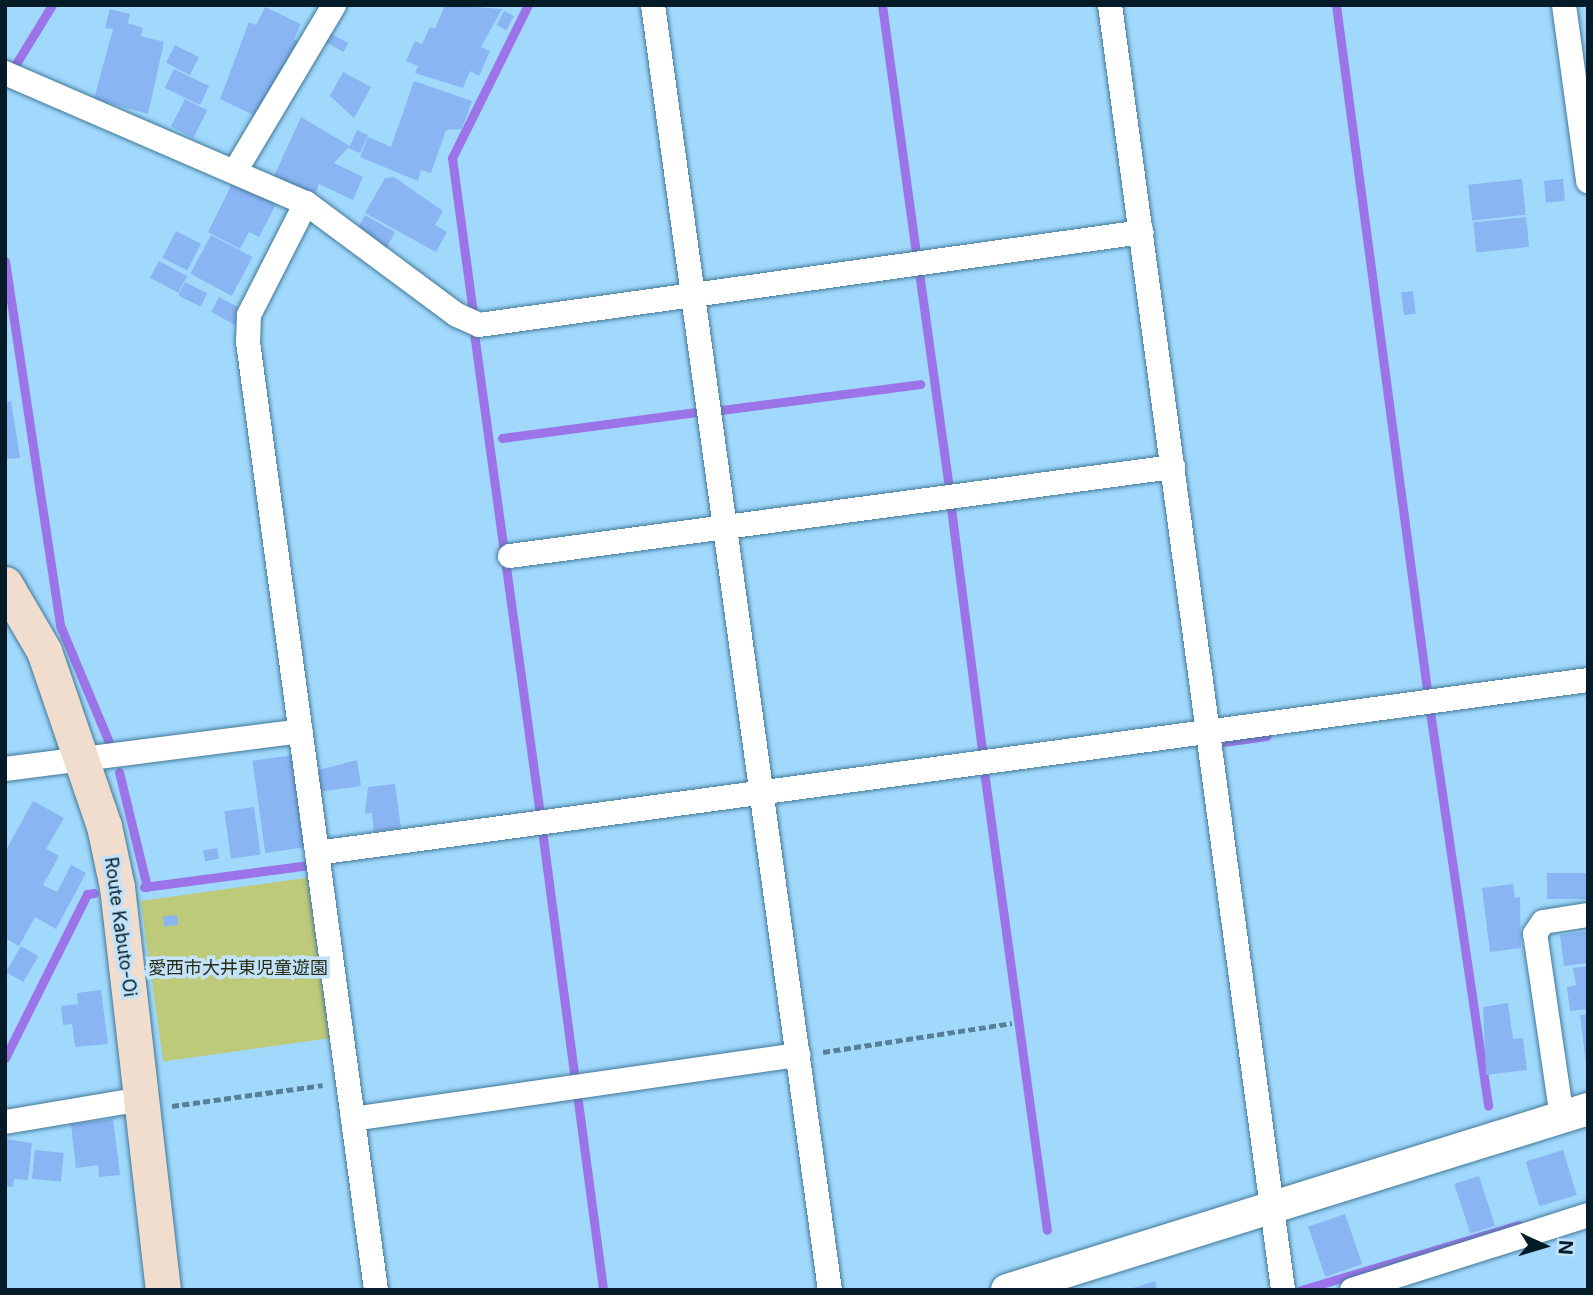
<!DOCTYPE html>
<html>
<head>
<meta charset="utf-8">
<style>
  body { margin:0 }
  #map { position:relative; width:1593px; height:1295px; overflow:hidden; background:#a1d9fd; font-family:Inter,"Noto Sans JP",sans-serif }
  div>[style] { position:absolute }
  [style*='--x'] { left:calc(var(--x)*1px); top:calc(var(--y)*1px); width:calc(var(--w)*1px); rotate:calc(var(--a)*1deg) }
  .green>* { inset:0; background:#bdca79; transform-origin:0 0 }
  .stream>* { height:9px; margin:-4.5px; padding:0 4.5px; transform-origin:4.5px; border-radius:4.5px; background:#9a74e8 }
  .building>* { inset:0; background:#89b5f3; transform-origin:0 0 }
  .path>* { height:4.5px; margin-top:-2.25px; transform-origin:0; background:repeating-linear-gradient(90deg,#577f98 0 7px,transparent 0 10.5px) }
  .roads { filter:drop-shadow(0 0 2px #427898) drop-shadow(0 0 2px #427898) }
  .minor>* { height:24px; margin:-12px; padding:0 12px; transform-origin:12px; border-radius:12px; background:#fff }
  .tertiary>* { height:32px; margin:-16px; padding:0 16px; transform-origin:16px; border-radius:16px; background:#fff }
  .secondary>* { height:35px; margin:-17.5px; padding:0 17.5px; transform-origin:17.5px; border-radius:17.5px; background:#f1ddce }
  span { translate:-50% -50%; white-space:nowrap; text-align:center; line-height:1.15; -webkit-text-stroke:7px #c2e3f9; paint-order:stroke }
  .street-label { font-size:18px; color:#051b28 }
  .park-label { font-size:18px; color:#282c15 }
  .frame { position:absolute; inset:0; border:7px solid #051b28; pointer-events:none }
  .north { position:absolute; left:1509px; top:1211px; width:70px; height:70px; -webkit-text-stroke:5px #c2e3f9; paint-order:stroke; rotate:94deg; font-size:19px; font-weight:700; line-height:28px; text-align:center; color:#051b28 }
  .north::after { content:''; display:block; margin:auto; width:24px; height:32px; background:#051b28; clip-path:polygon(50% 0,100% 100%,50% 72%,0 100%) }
</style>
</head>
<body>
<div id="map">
  <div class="green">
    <div style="left:312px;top:877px;width:162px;height:173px;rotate:82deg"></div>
  </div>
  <div class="stream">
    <div style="--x:882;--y:5;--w:250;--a:82.2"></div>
    <div style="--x:1336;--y:5;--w:691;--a:82.43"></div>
    <div style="--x:14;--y:67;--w:73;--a:-58.5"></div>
    <div style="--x:5;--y:261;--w:368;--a:81.4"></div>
    <div style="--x:60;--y:625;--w:127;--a:67.3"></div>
    <div style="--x:919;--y:272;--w:217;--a:82.1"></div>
    <div style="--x:473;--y:313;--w:156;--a:-97.7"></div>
    <div style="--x:452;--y:158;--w:171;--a:-63.6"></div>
    <div style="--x:474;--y:333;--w:480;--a:82.2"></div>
    <div style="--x:721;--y:410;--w:201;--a:-7.4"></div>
    <div style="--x:502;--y:438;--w:198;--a:-7.6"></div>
    <div style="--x:951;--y:508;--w:245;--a:82.7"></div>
    <div style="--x:1429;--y:705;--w:405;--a:81.6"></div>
    <div style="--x:1223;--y:742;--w:44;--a:-7.8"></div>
    <div style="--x:984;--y:771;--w:463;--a:82.2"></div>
    <div style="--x:119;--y:772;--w:118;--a:76.3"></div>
    <div style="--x:542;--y:830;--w:246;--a:82.5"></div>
    <div style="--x:144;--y:887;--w:165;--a:-7.6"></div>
    <div style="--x:5;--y:1058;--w:183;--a:-63.4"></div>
    <div style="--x:87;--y:894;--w:7;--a:-8"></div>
    <div style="--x:577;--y:1094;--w:198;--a:82.4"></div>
    <div style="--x:1301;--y:1290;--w:227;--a:-16.6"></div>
  </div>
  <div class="building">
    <div style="clip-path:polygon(445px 5px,502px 9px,481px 47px,490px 51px,479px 76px,470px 71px,463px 88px,415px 73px,418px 66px,406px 61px,415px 41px,422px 44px,430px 27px,435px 29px)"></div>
    <div style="clip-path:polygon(265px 7px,301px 24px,294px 39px,300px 42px,262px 119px,220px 99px,249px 22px,256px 25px)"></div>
    <div style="clip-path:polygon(110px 9px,130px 14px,128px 23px,143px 28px,141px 36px,164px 42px,148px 114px,94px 99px,113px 29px,105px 28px)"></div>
    <div style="left:504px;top:11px;width:11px;height:16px;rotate:27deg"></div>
    <div style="left:330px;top:33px;width:21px;height:10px;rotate:29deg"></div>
    <div style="left:175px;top:45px;width:27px;height:20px;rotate:27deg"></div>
    <div style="left:174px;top:69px;width:39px;height:21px;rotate:26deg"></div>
    <div style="clip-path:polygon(343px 72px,371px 87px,354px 118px,330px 96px)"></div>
    <div style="clip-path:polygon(414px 81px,472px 101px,462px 129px,446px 130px,431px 173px,421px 170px,418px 181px,360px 157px,368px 137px,391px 147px)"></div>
    <div style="left:185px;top:99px;width:25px;height:31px;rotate:27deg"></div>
    <div style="clip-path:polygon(301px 117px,350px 146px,357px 130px,368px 135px,360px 153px,348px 148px,334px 163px,363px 177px,353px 200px,319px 184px,315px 195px,274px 176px)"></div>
    <div style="clip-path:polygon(236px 176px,279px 198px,259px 237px,249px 232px,240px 249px,208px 232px)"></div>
    <div style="clip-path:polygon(394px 177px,443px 211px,435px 225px,447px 232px,436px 252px,365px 213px,385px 178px)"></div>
    <div style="left:1522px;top:179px;width:36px;height:54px;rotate:84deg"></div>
    <div style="left:1563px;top:179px;width:22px;height:19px;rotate:85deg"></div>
    <div style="clip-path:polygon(365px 215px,395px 232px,385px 251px,358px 228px)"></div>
    <div style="left:1526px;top:217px;width:30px;height:53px;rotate:84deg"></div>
    <div style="left:176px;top:231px;width:28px;height:30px;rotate:27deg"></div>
    <div style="left:211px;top:235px;width:47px;height:44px;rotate:28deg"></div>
    <div style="left:159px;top:261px;width:32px;height:19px;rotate:28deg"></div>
    <div style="left:185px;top:282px;width:25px;height:15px;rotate:27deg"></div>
    <div style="left:1413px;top:291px;width:23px;height:12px;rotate:83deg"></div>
    <div style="left:219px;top:297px;width:27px;height:17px;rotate:28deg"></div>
    <div style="clip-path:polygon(11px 401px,20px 458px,5px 459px,5px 402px)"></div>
    <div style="left:294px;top:755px;width:93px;height:42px;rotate:82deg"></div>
    <div style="clip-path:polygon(357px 760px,361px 786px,318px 792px,315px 771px)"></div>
    <div style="clip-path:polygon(395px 784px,401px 828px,374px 832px,372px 813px,365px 814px,368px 787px)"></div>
    <div style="clip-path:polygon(33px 801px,64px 818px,46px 849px,59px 856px,43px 885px,57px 892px,71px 865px,86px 873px,56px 929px,35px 917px,19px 946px,5px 938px,5px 852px)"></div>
    <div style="left:254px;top:807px;width:48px;height:30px;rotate:82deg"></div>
    <div style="left:217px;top:848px;width:11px;height:14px;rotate:80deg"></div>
    <div style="left:1588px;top:873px;width:26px;height:41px;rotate:90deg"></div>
    <div style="clip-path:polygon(1513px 884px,1515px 898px,1520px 897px,1521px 948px,1490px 952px,1482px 888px)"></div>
    <div style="left:177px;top:915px;width:10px;height:14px;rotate:84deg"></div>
    <div style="clip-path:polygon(1588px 931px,1588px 963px,1564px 966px,1560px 935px)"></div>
    <div style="left:21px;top:946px;width:20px;height:30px;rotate:30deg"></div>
    <div style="clip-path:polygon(1588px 966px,1588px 1009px,1570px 1011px,1567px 987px,1576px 985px,1573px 968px)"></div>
    <div style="clip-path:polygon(101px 990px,108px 1044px,75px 1047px,72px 1024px,63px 1025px,61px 1006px,78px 1004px,77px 993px)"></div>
    <div style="clip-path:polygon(1508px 1003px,1513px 1039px,1523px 1038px,1527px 1070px,1486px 1075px,1483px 1007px)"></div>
    <div style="clip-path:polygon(1588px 1014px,1588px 1064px,1586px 1064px,1580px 1015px)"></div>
    <div style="clip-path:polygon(113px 1119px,120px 1175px,99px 1177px,98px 1165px,76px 1168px,71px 1124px)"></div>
    <div style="clip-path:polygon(5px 1139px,32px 1143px,28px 1180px,14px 1179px,13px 1187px,5px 1186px)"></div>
    <div style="left:35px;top:1150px;width:29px;height:29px;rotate:6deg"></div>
    <div style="left:1563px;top:1150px;width:47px;height:39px;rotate:73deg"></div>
    <div style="left:1479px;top:1176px;width:52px;height:26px;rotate:72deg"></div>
    <div style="left:1345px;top:1214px;width:53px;height:39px;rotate:71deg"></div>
    <div style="clip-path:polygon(1155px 1281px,1157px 1290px,1130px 1290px,1130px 1289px)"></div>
  </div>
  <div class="path">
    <div style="--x:823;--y:1052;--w:191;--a:-8.7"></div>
    <div style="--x:172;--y:1106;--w:152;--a:-7.9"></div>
  </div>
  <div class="roads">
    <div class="minor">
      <div style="--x:653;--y:5;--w:1297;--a:82.16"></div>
      <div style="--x:1110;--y:5;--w:1297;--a:82.33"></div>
      <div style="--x:1564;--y:5;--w:178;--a:82.2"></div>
      <div style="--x:5;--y:73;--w:328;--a:23.4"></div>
      <div style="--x:306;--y:203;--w:188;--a:36.6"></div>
      <div style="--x:457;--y:315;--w:24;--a:24"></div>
      <div style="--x:479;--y:325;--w:669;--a:-7.98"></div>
      <div style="--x:237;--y:168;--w:190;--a:-59.2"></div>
      <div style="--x:306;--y:203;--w:126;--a:117"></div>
      <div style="--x:249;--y:315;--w:27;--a:92"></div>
      <div style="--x:248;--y:342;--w:957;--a:82.31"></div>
      <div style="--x:510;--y:556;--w:669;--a:-7.65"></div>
      <div style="--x:5;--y:769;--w:298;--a:-7.3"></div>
      <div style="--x:317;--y:853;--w:1283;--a:-7.75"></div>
      <div style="--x:1562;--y:1118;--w:186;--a:-98.3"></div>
      <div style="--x:1535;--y:934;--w:14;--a:-56"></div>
      <div style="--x:1543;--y:922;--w:46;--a:-8.8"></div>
      <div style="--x:353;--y:1119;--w:450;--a:-8.2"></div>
      <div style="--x:5;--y:1122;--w:140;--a:-9.5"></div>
      <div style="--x:1352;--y:1290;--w:248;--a:-17.6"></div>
    </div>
    <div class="tertiary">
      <div style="--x:1007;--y:1290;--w:609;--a:-17.3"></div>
    </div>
    <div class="secondary">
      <div style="--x:5;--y:584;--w:78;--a:59.8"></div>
      <div style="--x:44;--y:651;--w:185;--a:71.1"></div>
      <div style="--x:104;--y:826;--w:62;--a:78"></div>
      <div style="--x:117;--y:887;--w:406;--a:83.5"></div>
    </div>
  </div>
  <div class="street-label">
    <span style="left:120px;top:927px;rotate:82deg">Route Kabuto-Oi</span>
  </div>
  <div class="park-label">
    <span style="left:238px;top:968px">愛西市大井東児童遊園</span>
  </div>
  <div class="frame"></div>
  <div class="north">N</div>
</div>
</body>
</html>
